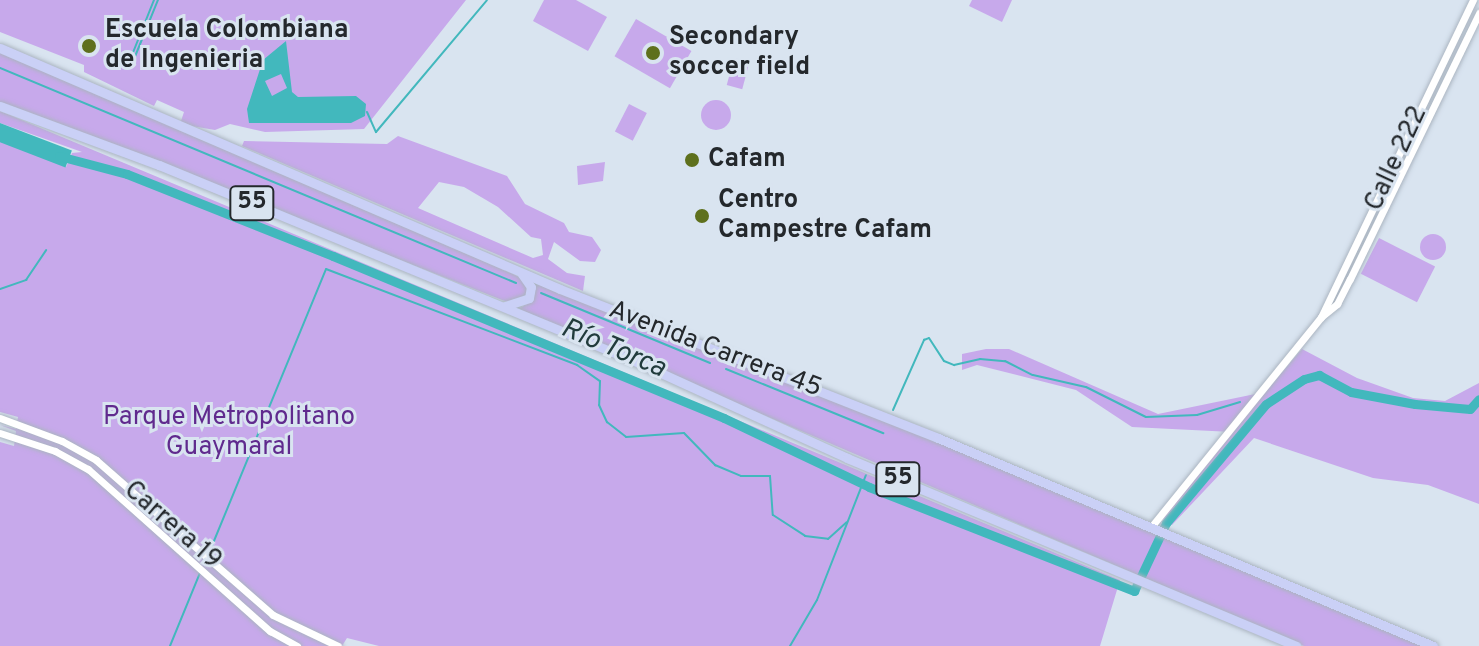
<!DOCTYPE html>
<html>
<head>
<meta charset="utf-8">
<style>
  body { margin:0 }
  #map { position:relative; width:1479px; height:646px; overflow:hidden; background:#d9e4f0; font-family:Overpass,sans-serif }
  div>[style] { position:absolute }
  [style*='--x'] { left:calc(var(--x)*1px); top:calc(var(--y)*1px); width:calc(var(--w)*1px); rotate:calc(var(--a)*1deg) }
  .green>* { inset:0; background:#c7a9eb; transform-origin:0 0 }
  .round { border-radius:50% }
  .water>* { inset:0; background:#42b8bd; transform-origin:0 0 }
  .stream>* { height:2px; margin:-1px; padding:0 1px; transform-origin:1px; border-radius:1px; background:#42b8bd }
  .river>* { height:9px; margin:-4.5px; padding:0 4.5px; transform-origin:4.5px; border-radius:4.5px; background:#42b8bd }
  .roads { filter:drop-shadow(0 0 2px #abb5c1) drop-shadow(0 0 2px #abb5c1) }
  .secondary>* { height:7px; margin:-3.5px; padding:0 3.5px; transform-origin:3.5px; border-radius:3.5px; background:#fff }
  .highway>* { height:9px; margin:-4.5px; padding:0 4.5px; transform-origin:4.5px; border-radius:4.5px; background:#cad0f6 }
  .dots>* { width:22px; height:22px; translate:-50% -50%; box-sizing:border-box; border:4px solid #d9e4f0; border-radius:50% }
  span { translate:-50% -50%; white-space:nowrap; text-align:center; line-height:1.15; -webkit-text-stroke:6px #d9e4f0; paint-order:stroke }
  .shield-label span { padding:2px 6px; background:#d9e4f0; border:2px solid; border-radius:6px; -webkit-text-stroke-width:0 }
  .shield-label { font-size:24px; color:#24282c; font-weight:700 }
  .poi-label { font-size:26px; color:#24282c; font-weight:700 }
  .left { translate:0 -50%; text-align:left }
  .street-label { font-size:26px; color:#24282c }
  .park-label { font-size:26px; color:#602a8e }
  .water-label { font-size:28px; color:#213b3c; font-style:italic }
</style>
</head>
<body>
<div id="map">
  <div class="green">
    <div style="clip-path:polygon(0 0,466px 0,364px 129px,265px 132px,230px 124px,215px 130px,180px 124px,184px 112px,157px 100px,154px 106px,84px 72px,84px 65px,0 32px)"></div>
    <div style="clip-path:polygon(544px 0,576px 0,607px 17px,588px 51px,533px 21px)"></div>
    <div style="clip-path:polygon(972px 0,1012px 0,1002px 22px,969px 6px)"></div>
    <div style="left:636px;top:19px;width:64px;height:43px;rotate:30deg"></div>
    <div style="clip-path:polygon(0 52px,513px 274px,524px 280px,528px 295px,512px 303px,502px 300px,0 102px)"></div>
    <div style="left:734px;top:58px;width:16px;height:28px;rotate:15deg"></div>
    <div class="round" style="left:701px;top:100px;width:30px;height:30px"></div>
    <div style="left:629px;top:104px;width:20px;height:31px;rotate:27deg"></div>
    <div style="clip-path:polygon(0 111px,1120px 580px,1100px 646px,379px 646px,347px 638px,342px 646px,0 646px,0 442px,14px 446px,16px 431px,0 425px,16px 429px,18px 417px,0 412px,0 141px,66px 167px,72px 153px,82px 152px,0 123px)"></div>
    <div style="clip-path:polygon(evenodd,398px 136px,507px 176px,525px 204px,564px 223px,569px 232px,592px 237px,601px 250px,595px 262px,580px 261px,554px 242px,548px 259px,567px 273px,585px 276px,583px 291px,242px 146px,244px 141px,387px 144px,398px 136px,439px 182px,464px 187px,498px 207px,531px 237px,541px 239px,543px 255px,533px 258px,418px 208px,439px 182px)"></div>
    <div style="clip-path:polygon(605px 162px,603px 181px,578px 185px,577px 166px)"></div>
    <div class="round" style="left:1420px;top:234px;width:26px;height:26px"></div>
    <div style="left:1379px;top:238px;width:63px;height:40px;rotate:27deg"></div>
    <div style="clip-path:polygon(531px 281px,943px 444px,1421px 646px,1304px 646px,518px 310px,530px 301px)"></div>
    <div style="clip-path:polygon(986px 349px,1009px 349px,1158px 414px,1265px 392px,1302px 349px,1357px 378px,1413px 398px,1445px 401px,1479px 383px,1479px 504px,1428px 485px,1373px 478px,1254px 438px,1172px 525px,1163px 519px,1232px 432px,1132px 427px,1076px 390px,977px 365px,962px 370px,962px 354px)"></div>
  </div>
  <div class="water">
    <div style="clip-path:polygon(evenodd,286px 41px,292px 92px,298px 97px,356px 96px,366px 104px,365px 116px,351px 123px,249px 123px,247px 109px,263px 60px,286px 41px,281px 74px,287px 88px,272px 96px,265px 81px,281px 74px)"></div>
    <div style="left:0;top:123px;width:77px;height:18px;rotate:21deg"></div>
  </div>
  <div class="stream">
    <div style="--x:132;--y:55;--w:59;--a:-68.2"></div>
    <div style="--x:134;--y:59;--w:64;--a:-67.9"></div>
    <div style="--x:0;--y:68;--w:559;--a:22.62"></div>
    <div style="--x:367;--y:112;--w:22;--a:66"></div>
    <div style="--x:376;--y:132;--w:172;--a:-49.9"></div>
    <div style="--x:0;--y:289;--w:28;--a:-19"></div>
    <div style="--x:26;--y:280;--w:36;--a:-56"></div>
    <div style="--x:541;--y:293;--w:183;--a:22.5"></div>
    <div style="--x:726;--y:369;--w:170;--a:22.2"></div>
    <div style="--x:893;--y:410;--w:77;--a:-66.1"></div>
    <div style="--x:924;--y:340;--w:5;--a:-22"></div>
    <div style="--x:929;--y:338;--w:27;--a:57"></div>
    <div style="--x:944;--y:361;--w:11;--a:22"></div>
    <div style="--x:954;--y:365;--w:27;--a:-13"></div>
    <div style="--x:980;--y:359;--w:25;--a:5"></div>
    <div style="--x:1005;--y:361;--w:31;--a:27"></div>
    <div style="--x:1033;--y:375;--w:54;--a:12.8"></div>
    <div style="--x:1086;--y:387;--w:67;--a:26.6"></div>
    <div style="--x:1146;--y:417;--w:51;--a:-2.2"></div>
    <div style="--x:1197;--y:415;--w:45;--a:-16.8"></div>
    <div style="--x:209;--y:553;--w:307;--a:-67.6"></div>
    <div style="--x:326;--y:269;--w:269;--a:20.9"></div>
    <div style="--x:577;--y:365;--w:28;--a:35"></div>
    <div style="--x:600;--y:381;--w:24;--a:92"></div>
    <div style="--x:599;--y:405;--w:19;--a:65"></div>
    <div style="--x:607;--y:422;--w:24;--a:38"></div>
    <div style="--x:626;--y:437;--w:58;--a:-3.9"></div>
    <div style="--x:684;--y:433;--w:45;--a:45.9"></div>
    <div style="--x:715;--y:465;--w:28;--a:23"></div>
    <div style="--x:741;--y:476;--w:29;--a:0"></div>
    <div style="--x:770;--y:476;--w:39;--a:86"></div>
    <div style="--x:773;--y:515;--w:38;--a:33"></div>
    <div style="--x:805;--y:536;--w:23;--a:7"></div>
    <div style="--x:828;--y:539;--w:25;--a:-42"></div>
    <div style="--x:170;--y:646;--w:79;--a:-67.7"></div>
    <div style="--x:790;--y:646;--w:53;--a:-59.6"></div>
    <div style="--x:817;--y:600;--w:134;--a:-68.6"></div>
  </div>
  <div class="river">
    <div style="--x:59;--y:156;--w:70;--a:14.8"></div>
    <div style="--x:127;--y:174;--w:222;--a:21.7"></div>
    <div style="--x:333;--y:256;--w:423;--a:22.5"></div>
    <div style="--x:724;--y:418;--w:161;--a:25.4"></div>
    <div style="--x:869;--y:487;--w:285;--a:21.4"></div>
    <div style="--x:1134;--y:591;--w:75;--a:-64.8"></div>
    <div style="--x:1166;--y:523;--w:155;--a:-50"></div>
    <div style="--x:1266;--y:404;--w:45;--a:-33.3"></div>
    <div style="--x:1304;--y:379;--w:16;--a:-15"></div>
    <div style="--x:1319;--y:375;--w:36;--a:28"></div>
    <div style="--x:1351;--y:392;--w:65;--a:10.6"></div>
    <div style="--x:1415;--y:404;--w:55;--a:5.2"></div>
    <div style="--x:1470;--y:409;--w:13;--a:-48"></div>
  </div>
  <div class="roads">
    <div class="secondary">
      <div style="--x:1321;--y:317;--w:21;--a:-39"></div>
      <div style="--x:1337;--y:304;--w:28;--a:-63"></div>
      <div style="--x:1350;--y:279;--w:296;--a:-64.1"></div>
      <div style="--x:0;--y:418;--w:66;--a:20.4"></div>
      <div style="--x:62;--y:441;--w:39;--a:29"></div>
      <div style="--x:96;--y:460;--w:235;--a:41.2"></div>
      <div style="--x:273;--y:615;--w:72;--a:25.5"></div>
      <div style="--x:0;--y:433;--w:58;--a:18.1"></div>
      <div style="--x:55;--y:451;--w:38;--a:29"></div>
      <div style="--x:88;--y:469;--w:244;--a:41.7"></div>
      <div style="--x:270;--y:631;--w:31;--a:29"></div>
      <div style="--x:1151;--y:527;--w:270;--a:-51"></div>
      <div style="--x:1321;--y:317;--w:352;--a:-64.4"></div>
    </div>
    <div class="highway">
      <div style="--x:0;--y:48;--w:610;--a:23.28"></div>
      <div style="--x:560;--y:289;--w:406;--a:21.5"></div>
      <div style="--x:938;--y:438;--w:537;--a:22.79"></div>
      <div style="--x:0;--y:106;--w:170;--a:20.4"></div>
      <div style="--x:159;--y:165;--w:519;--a:22.42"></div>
      <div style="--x:639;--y:363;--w:229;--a:24.5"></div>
      <div style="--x:847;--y:458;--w:487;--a:22.7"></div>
      <div style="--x:505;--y:306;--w:25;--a:-18"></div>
      <div style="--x:529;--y:298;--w:11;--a:-80"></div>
      <div style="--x:531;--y:287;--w:16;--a:-125"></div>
    </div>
  </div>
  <div class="dots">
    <div style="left:89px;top:46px;background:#5e701d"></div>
    <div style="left:653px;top:53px;background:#5e701d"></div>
    <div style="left:692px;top:160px;background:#5e701d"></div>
    <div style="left:702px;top:216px;background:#5e701d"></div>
  </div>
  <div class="shield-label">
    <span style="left:252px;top:203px">55</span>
    <span style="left:898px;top:479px">55</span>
  </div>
  <div class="poi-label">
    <span class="left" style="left:105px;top:46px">Escuela Colombiana<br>de Ingenieria</span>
    <span class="left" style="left:669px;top:53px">Secondary<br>soccer field</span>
    <span class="left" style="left:708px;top:160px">Cafam</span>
    <span class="left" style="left:718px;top:216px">Centro<br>Campestre Cafam</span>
  </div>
  <div class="street-label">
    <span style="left:1397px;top:159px;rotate:-65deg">Calle 222</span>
    <span style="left:715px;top:350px;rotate:21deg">Avenida Carrera 45</span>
    <span style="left:172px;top:526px;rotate:41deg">Carrera 19</span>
  </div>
  <div class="park-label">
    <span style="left:229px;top:433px">Parque Metropolitano<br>Guaymaral</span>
  </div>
  <div class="water-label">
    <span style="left:613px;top:349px;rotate:23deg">Río Torca</span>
  </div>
</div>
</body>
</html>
